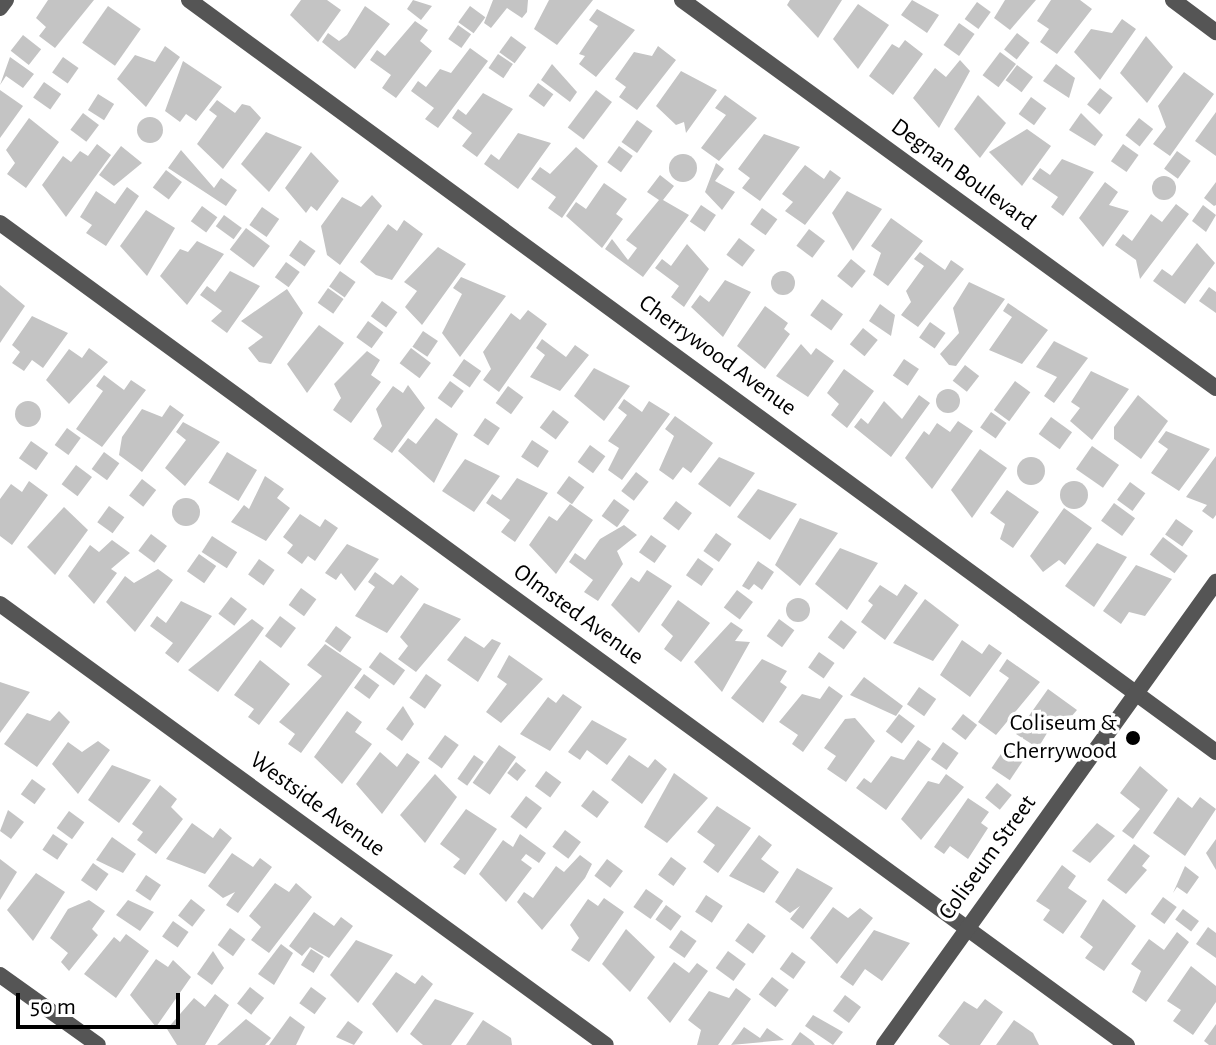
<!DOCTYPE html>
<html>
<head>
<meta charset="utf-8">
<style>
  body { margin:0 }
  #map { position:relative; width:1216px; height:1045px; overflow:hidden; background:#fff; font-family:"Alegreya Sans",sans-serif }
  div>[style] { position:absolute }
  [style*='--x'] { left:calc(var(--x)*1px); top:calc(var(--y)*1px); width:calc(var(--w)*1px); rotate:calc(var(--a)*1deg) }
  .building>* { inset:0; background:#c4c4c4; transform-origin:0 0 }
  .round { border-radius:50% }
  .minor>* { height:16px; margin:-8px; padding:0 8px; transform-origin:8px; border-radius:8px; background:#555 }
  .tertiary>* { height:16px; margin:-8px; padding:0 8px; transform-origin:8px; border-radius:8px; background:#555 }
  .dots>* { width:22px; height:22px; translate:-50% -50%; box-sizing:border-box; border:4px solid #fff; border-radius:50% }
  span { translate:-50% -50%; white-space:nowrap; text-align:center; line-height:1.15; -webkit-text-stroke:7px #fff; paint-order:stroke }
  .street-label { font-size:24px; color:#000 }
  .poi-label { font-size:24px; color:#000 }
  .right { translate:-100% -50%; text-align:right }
  .scale { position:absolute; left:16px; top:993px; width:164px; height:36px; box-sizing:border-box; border:4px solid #000; border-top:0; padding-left:10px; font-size:24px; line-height:28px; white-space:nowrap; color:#000; -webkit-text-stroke:6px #fff; paint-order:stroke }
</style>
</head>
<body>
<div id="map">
  <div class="building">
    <div style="clip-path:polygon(48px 0,94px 0,55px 48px,39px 36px,46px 27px,36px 18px)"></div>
    <div style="clip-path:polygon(301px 0,327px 0,341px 10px,318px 42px,290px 15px)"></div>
    <div style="clip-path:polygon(413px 0,432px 6px,421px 20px,407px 9px)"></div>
    <div style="clip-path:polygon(493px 0,528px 0,527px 12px,522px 18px,507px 8px,491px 28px,484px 23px)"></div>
    <div style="clip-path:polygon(549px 0,593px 0,557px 45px,534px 29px)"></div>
    <div style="clip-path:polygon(790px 0,842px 0,818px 38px,787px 5px)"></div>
    <div style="clip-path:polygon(912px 0,939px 15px,927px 33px,901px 15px)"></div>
    <div style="clip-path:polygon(1005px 0,1036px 0,1010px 30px,994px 18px)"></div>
    <div style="clip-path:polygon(1051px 0,1080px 0,1092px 9px,1057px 54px,1040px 42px,1049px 29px,1037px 21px)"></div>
    <div style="left:977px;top:2px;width:17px;height:21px;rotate:36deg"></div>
    <div style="clip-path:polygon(858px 4px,889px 25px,858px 69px,833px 39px)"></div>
    <div style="left:108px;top:6px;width:40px;height:45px;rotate:35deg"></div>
    <div style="clip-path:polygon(365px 6px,390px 24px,355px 69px,322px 42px,328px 33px,339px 41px,347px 35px)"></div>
    <div style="left:470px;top:6px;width:19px;height:20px;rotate:36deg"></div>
    <div style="clip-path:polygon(597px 9px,635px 30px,596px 77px,579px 64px,585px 56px,579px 54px,598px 26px,589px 20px)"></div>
    <div style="clip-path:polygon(1122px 19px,1136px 29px,1100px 80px,1074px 52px,1091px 29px,1112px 33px)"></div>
    <div style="clip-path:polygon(415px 21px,428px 30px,420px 41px,432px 51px,396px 98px,382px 88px,391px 75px,370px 60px,377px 50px,385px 56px)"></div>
    <div style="left:959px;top:23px;width:19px;height:27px;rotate:35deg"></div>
    <div style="left:458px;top:25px;width:16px;height:17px;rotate:35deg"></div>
    <div style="left:1017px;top:33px;width:16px;height:21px;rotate:38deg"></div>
    <div style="left:23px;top:35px;width:23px;height:20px;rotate:38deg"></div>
    <div style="left:511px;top:36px;width:19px;height:20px;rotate:36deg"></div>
    <div style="clip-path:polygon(1146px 36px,1173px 67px,1147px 103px,1120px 73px)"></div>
    <div style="clip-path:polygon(905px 40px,923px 54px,893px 95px,869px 76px,892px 44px,899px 48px)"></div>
    <div style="clip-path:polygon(165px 46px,180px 57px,146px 107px,117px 79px,135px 55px,155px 62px)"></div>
    <div style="clip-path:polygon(658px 46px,676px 60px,637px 110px,619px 97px,626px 87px,615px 79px,634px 52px,652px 56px)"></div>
    <div style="clip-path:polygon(470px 48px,488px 61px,438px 128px,425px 119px,434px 108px,411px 91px,418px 81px,426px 87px,440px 69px,451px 73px)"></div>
    <div style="left:1000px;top:52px;width:20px;height:29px;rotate:37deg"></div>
    <div style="left:498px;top:54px;width:18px;height:17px;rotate:34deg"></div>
    <div style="clip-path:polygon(10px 57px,34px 74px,23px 88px,6px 76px,0 85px)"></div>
    <div style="left:63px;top:57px;width:19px;height:19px;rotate:35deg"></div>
    <div style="clip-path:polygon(960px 60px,970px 71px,939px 128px,913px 98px,935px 68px,946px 77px)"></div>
    <div style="clip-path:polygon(183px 61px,222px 87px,196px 121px,186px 114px,180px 122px,165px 111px)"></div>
    <div style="clip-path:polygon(552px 64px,577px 92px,570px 102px,541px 80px)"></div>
    <div style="clip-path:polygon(1056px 64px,1075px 78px,1069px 98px,1043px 81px)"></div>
    <div style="left:1017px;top:65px;width:20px;height:19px;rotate:37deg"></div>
    <div style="clip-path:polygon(681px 71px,717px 90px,686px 133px,684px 122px,676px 125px,656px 106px)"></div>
    <div style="clip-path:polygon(1184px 72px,1214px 94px,1170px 156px,1153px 144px,1166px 127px,1158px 106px)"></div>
    <div style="left:44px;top:82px;width:21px;height:19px;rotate:35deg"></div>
    <div style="left:538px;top:83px;width:19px;height:16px;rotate:36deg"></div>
    <div style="left:1100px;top:88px;width:16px;height:21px;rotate:38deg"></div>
    <div style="clip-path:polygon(0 90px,23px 106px,0 138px)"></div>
    <div style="left:596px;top:90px;width:20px;height:47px;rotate:37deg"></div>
    <div style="clip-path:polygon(483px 93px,513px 109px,477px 157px,462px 146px,472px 133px,452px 118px,458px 109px,466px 115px)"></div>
    <div style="left:98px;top:94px;width:19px;height:19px;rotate:32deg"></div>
    <div style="clip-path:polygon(725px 95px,757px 118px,719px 161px,701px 148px,726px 115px,715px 108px)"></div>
    <div style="clip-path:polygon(978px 95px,1006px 123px,980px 158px,954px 129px)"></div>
    <div style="left:1031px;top:97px;width:19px;height:21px;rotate:36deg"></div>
    <div style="clip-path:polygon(217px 100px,235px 113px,242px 104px,250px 106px,261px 118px,223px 169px,197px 144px,217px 116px,209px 110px)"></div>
    <div style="clip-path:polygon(1216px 112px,1216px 156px,1195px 141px)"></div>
    <div style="left:83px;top:113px;width:20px;height:21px;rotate:37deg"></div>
    <div style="clip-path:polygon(1081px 113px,1103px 135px,1095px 146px,1069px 130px)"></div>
    <div class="round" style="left:137px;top:117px;width:26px;height:26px"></div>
    <div style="clip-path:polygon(29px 118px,59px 142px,26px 188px,7px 174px,15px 163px,6px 150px)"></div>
    <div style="left:1139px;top:118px;width:18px;height:22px;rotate:38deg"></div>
    <div style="left:637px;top:120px;width:19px;height:27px;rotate:35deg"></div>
    <div style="clip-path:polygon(1027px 129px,1051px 146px,1022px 186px,989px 152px)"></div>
    <div style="clip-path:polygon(266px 132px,302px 147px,269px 192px,241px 164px)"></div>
    <div style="clip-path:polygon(518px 133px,551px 143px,518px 189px,484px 164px,491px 154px,499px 160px)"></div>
    <div style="clip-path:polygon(764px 134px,800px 147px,760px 201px,742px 188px,750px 178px,738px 169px)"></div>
    <div style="clip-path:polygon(97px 144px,111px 155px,66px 217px,42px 185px,63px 156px,71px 162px,80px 151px,88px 156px)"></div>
    <div style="left:1123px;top:144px;width:19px;height:21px;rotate:35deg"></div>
    <div style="clip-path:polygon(121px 146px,142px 163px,114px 186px,99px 175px)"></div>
    <div style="left:619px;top:146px;width:17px;height:20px;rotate:36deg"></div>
    <div style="clip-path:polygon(576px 147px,598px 166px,562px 218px,548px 208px,556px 197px,531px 179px,540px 167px,550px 174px)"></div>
    <div style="clip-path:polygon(181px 150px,214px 188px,221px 178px,237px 190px,226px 206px,168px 168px)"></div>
    <div style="left:1177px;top:151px;width:17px;height:22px;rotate:36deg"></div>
    <div style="clip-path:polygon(311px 152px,339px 181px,317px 211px,311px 206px,306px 213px,285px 188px)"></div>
    <div class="round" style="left:669px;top:154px;width:28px;height:28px"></div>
    <div style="clip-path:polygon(1062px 159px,1094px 172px,1063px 216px,1051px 207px,1058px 197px,1032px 179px,1040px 168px,1050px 175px)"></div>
    <div style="clip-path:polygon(716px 163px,724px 169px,715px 181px,735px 192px,722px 210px,705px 192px)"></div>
    <div style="clip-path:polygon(805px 165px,824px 179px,830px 170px,841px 178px,805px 225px,785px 211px,793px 202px,782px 194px)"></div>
    <div style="left:166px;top:170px;width:20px;height:22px;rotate:37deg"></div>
    <div style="clip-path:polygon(660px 175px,674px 186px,663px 200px,689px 215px,643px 277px,605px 249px,612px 239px,628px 260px,637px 248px,626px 240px,659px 200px,647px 192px)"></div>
    <div class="round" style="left:1152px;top:176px;width:24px;height:24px"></div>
    <div style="clip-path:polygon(1105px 182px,1118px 192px,1109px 205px,1129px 211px,1103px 247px,1079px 218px)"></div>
    <div style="clip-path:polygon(1216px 182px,1216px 205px,1214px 206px,1204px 198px)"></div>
    <div style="clip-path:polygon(604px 183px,627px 199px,616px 214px,623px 219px,602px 248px,566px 216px,576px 202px,586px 209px)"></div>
    <div style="clip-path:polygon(127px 187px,139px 196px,106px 246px,86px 233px,92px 225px,80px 217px,96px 191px,115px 204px)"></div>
    <div style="clip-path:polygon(847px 191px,882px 209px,853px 251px,832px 213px)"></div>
    <div style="clip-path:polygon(372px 195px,382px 206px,340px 265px,327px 255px,321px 226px,342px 197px,361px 207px)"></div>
    <div style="clip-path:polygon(1176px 204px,1189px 214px,1140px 279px,1136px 260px,1115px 245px,1123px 234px,1132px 241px,1151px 214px,1162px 222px)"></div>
    <div style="left:701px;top:205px;width:18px;height:20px;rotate:34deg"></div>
    <div style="clip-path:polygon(1203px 205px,1216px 215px,1206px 232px,1192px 221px)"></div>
    <div style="left:202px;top:206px;width:19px;height:19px;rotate:36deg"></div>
    <div style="left:262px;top:207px;width:21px;height:22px;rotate:35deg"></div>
    <div style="left:762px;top:208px;width:19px;height:20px;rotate:36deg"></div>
    <div style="clip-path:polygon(146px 210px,175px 228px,147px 276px,120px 246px)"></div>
    <div style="left:224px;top:215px;width:22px;height:14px;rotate:36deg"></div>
    <div style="clip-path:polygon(891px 218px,923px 241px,888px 286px,873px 275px,881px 253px,871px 246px)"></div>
    <div style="clip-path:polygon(404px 220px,423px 234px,392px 280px,376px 275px,360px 262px,388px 224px,397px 231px)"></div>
    <div style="left:246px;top:228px;width:30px;height:27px;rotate:37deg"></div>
    <div style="left:809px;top:229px;width:20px;height:21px;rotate:37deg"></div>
    <div style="left:739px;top:238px;width:20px;height:21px;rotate:37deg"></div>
    <div style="left:300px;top:240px;width:19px;height:19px;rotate:35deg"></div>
    <div style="clip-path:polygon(197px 241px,224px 254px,187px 305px,160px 276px,180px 249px,188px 252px)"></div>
    <div style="clip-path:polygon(1197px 243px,1215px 263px,1185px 304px,1153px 281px,1162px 269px,1172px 276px)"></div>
    <div style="clip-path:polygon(687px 244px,709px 269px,684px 307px,671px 297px,679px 286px,655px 268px,662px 259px,671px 266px)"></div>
    <div style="clip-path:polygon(438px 247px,466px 264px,422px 325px,405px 307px,417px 291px,404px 282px)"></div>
    <div style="clip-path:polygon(920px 252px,945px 270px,951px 260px,964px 269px,918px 327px,901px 315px,911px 302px,906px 291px,924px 266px,914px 259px)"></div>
    <div style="left:851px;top:259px;width:19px;height:22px;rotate:39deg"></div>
    <div style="left:286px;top:262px;width:17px;height:19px;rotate:36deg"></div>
    <div class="round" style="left:771px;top:271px;width:24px;height:24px"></div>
    <div style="clip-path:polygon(230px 271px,260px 286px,227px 333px,211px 321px,222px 311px,200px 295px,207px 286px,215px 292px)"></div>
    <div style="left:340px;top:271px;width:19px;height:19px;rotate:35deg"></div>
    <div style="clip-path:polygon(461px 277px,506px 296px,460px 357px,442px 333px,462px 294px,453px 288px)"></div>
    <div style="clip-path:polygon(725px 280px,751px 292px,723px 337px,691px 307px,700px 295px,709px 302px)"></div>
    <div style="clip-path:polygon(969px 282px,1005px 299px,956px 366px,949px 365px,940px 354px,959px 333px,953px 308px)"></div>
    <div style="clip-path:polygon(0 285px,25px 306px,0 343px)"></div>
    <div style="clip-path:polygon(1209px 287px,1216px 292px,1216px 313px,1199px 301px)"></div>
    <div style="left:328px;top:288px;width:19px;height:18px;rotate:35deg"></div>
    <div style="clip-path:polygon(287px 289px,303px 313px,271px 364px,259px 362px,248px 348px,263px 337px,241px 321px)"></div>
    <div style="left:822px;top:299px;width:26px;height:20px;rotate:36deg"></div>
    <div style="left:382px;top:301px;width:19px;height:19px;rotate:36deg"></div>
    <div style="clip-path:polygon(1008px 303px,1048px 330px,1022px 364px,989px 350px,1012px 317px,1003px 311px)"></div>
    <div style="clip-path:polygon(880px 304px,895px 315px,891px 336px,869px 321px)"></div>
    <div style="clip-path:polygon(765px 306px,788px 323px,784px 329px,790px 334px,765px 369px,737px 346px)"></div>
    <div style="clip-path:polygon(528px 310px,547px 324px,499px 392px,483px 380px,491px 369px,483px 352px,511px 313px,520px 320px)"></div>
    <div style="clip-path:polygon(32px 316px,68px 333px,43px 368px,32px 360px,24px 371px,12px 363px,20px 352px,12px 345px)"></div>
    <div style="left:368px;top:321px;width:19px;height:20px;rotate:36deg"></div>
    <div style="left:930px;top:322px;width:19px;height:19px;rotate:35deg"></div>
    <div style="clip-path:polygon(319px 325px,344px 343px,307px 393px,287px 364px)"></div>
    <div style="left:863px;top:328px;width:19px;height:21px;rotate:39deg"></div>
    <div style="left:423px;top:331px;width:18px;height:19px;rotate:34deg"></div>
    <div style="clip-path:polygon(542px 339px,566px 357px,575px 345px,589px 355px,560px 391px,530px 377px,545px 355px,536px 348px)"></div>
    <div style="clip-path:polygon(1054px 341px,1088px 358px,1054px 403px,1044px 396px,1057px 377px,1036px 367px)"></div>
    <div style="clip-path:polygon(801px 344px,811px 355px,816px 348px,834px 361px,808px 397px,776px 376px)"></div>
    <div style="clip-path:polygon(89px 348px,108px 362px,69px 404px,46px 380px,69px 349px,82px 358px)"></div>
    <div style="left:411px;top:348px;width:25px;height:19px;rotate:37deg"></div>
    <div style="clip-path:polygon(367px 351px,380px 360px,371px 375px,381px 382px,351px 423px,333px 410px,341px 398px,334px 384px)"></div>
    <div style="left:464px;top:359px;width:21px;height:20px;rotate:35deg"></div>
    <div style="left:904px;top:359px;width:18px;height:20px;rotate:34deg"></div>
    <div style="left:965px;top:365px;width:18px;height:20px;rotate:38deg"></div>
    <div style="clip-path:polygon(594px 368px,630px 386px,604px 421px,574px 396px)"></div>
    <div style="clip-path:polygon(844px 369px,874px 391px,847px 428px,831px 415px,839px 404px,827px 393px)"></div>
    <div style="clip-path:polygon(1091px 371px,1129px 389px,1092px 440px,1070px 421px,1080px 408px,1071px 402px)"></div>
    <div style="clip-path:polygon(104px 375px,124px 390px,131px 380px,146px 390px,102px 447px,76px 429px,103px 391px,96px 386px)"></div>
    <div style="left:450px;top:381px;width:17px;height:21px;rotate:36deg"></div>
    <div style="left:1015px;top:381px;width:19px;height:36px;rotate:36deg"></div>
    <div style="clip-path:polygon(408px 385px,425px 408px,392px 453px,373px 439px,382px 426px,376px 409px,393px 386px,403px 393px)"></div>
    <div style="left:508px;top:386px;width:19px;height:21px;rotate:36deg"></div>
    <div class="round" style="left:936px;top:389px;width:24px;height:24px"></div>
    <div style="clip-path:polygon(919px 395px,930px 403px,891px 457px,854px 427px,861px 418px,868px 424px,884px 401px,902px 419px)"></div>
    <div style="clip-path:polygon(1138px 395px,1168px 421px,1141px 459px,1114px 439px,1114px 427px)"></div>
    <div style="clip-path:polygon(624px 399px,642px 412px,649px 401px,670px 414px,622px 480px,608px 470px,619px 448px,608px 441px,627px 415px,618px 408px)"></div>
    <div class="round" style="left:15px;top:401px;width:26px;height:26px"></div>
    <div style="clip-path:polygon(170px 405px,184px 415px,142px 472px,119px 455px,122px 437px,142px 409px,162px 417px)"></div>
    <div style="left:553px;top:410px;width:20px;height:22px;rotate:37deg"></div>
    <div style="left:991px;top:412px;width:19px;height:19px;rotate:35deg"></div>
    <div style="clip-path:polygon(675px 416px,713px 443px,691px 473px,683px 467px,673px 480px,659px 470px,674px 436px,665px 429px)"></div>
    <div style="left:1051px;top:417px;width:26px;height:21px;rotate:36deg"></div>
    <div style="clip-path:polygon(436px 418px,458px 434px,434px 483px,398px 451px,408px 438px,416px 444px)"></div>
    <div style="left:485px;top:418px;width:18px;height:21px;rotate:34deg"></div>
    <div style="clip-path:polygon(958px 421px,973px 431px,932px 489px,905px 458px,924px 431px,929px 435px,937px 423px,950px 432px)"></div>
    <div style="clip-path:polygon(183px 422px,220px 442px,185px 486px,165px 468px,186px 440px,176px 432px)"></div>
    <div style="left:67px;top:428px;width:17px;height:21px;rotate:36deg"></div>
    <div style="clip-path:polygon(1166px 431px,1210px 449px,1179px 491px,1151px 473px,1168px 449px,1158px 442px)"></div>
    <div style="left:532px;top:440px;width:20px;height:20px;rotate:33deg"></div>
    <div style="left:31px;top:441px;width:21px;height:21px;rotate:35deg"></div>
    <div style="left:590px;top:445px;width:19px;height:21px;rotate:36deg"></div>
    <div style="left:1092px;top:446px;width:33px;height:28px;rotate:35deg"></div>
    <div style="clip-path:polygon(980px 449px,1007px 468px,972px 518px,951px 490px)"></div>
    <div style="left:104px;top:452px;width:19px;height:21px;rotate:36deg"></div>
    <div style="left:227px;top:452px;width:35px;height:36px;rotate:31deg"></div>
    <div style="clip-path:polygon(1216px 456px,1216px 515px,1213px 519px,1202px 511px,1207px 505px,1186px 497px)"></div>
    <div class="round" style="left:1017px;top:457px;width:28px;height:28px"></div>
    <div style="clip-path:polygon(719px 457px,755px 473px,730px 507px,698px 484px)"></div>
    <div style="clip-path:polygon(465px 459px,500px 476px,474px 512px,442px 491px)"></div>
    <div style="left:76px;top:465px;width:20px;height:24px;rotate:37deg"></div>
    <div style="left:636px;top:472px;width:16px;height:24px;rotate:38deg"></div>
    <div style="clip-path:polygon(265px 476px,284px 489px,277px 498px,290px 508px,266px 541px,231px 522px,244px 505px,249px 509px)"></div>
    <div style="left:569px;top:476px;width:19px;height:21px;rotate:36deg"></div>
    <div style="clip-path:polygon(517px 478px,548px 493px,515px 542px,501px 532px,510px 520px,486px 503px,492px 494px,501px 500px)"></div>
    <div style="left:142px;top:479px;width:18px;height:21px;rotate:38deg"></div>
    <div style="clip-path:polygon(29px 481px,48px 495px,12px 545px,0 536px,0 499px,11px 484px,22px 492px)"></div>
    <div class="round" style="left:1060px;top:481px;width:28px;height:28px"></div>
    <div style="left:1130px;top:482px;width:19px;height:22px;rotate:36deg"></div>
    <div style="clip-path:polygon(758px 489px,797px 504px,770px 540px,737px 517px)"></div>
    <div style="clip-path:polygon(1007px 490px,1039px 512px,1013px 548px,1000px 539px,1005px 524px,990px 513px)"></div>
    <div class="round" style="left:172px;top:498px;width:28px;height:28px"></div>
    <div style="left:614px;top:499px;width:19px;height:21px;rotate:36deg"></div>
    <div style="left:676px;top:501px;width:20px;height:22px;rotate:37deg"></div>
    <div style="left:1114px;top:503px;width:26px;height:22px;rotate:36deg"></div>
    <div style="clip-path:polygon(570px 504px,593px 520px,556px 574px,529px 545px,549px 516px,557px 521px)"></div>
    <div style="left:109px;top:506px;width:19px;height:20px;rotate:36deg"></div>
    <div style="clip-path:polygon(64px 507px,88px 530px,55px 575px,27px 547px)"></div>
    <div style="clip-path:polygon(1064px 508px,1092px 528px,1065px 565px,1059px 560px,1043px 572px,1030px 556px)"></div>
    <div style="clip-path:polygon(300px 514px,320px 527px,325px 519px,338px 528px,315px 561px,308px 556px,302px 564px,287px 553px,293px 545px,283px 537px)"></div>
    <div style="clip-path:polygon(800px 518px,838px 533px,800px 586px,775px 565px)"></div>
    <div style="left:1176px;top:519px;width:21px;height:19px;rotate:35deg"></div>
    <div style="clip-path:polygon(624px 525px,637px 535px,617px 551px,623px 564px,598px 601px,584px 592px,593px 580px,569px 562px,575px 553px,585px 560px,600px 539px)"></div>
    <div style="left:716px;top:533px;width:19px;height:22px;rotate:35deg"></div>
    <div style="left:151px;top:534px;width:20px;height:21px;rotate:37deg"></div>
    <div style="left:651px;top:535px;width:19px;height:21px;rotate:35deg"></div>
    <div style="left:212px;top:536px;width:30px;height:19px;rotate:33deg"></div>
    <div style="left:1163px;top:537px;width:31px;height:22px;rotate:37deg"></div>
    <div style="clip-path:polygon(112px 540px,130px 553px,111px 569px,117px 573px,94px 604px,68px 576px,90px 545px,99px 552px)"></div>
    <div style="clip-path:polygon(1097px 543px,1127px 557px,1094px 607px,1065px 586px)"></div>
    <div style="clip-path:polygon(347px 544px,379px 559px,355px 591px,341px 573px,336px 580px,325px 573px)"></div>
    <div style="clip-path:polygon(840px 548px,878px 563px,847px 610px,815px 584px)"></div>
    <div style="left:199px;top:554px;width:21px;height:21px;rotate:35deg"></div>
    <div style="left:698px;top:558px;width:19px;height:21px;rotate:35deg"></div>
    <div style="left:259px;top:559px;width:19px;height:19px;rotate:35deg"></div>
    <div style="clip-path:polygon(758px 561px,774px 572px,762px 590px,754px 584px,749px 590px,742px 586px)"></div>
    <div style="clip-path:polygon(1136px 565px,1172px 579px,1145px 616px,1129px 612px,1121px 624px,1103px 611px)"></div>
    <div style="clip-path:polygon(158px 569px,173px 580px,135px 632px,106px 602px,125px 576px,134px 583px)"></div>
    <div style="clip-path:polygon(647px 570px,672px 586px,639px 633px,611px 605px,631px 577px,639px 582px)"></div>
    <div style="clip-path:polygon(375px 572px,393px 585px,401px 575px,419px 589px,387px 633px,355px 616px,375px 587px,368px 582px)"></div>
    <div style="clip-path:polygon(905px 584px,918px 593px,885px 640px,861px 622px,873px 605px,868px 601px,880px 585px,897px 596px)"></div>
    <div style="left:301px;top:588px;width:19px;height:21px;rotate:36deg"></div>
    <div style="left:737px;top:590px;width:20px;height:22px;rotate:37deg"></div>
    <div style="left:231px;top:597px;width:20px;height:21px;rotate:37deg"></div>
    <div class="round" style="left:786px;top:598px;width:24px;height:24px"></div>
    <div style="clip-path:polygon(925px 599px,959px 625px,933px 661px,893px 643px)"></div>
    <div style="clip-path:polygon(678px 600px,710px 623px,681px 662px,664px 649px,673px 636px,661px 625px)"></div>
    <div style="clip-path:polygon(181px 601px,212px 616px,178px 663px,165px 653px,173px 643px,150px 626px,157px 616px,166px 623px)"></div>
    <div style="clip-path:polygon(424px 603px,461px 619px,416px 672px,398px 659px,408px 646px,400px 637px)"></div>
    <div style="left:280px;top:616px;width:20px;height:25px;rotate:37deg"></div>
    <div style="clip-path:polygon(252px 619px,264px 628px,218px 692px,188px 670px)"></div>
    <div style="left:779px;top:619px;width:19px;height:21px;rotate:36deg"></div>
    <div style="left:841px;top:620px;width:20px;height:22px;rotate:37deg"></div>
    <div style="clip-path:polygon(731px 622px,743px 630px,735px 641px,750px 642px,722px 692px,694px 662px)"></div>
    <div style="left:336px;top:626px;width:19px;height:19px;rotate:36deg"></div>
    <div style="clip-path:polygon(465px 636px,484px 648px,492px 639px,501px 643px,478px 682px,447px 660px)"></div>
    <div style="clip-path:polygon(962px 640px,982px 654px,989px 644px,1002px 653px,970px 697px,940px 675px)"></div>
    <div style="clip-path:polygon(325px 644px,362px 669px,301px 753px,288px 744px,295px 734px,279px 722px,322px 676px,307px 665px)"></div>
    <div style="left:380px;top:652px;width:31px;height:19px;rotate:36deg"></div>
    <div style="left:819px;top:652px;width:19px;height:19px;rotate:35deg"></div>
    <div style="clip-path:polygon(509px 655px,543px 679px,501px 723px,486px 712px,507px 684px,497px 677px)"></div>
    <div style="clip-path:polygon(762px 659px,787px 671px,780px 682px,787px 687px,763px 723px,731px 698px)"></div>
    <div style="clip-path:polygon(1007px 659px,1040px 682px,996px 735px,978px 722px,1009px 678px,999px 671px)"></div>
    <div style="clip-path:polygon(260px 660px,290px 684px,259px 725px,248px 717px,254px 709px,234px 695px)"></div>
    <div style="left:364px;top:674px;width:19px;height:17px;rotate:36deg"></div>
    <div style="left:426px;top:674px;width:19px;height:29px;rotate:35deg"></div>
    <div style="clip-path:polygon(864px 677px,903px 706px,896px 716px,850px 695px)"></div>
    <div style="clip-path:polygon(0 682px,30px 692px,0 733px)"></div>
    <div style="clip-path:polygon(829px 686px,843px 696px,803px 752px,792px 744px,798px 735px,779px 722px,802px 694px,820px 699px)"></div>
    <div style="left:919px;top:687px;width:21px;height:21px;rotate:35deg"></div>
    <div style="clip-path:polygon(1048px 689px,1077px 710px,1063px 726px,1055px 720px,1038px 748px,1016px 734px)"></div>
    <div style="clip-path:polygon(563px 694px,582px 707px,550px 751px,520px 734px,548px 697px,556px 703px)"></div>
    <div style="clip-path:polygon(403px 706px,414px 724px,402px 741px,386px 729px)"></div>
    <div style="clip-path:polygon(59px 711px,70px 722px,37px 767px,4px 744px,27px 713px,50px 721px)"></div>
    <div style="clip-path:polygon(347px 711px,362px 722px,355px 732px,372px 744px,342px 784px,314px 757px)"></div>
    <div style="left:899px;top:714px;width:20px;height:22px;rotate:37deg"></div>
    <div style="left:963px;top:714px;width:18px;height:19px;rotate:38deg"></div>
    <div style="clip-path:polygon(855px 718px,875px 741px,846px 782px,827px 769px,836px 756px,824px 748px,845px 719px)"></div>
    <div style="clip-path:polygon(592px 720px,627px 739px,607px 765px,587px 750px,580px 760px,568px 752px)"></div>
    <div style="left:445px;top:735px;width:17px;height:29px;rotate:36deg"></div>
    <div style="clip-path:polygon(918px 740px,931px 749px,886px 810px,856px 788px,864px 778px,871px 783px,891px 756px,904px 760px)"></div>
    <div style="clip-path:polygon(98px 741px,110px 750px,78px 794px,52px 764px,68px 742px,82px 752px)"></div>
    <div style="left:943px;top:742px;width:19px;height:21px;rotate:35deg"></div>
    <div style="left:499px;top:745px;width:21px;height:46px;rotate:35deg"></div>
    <div style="left:1005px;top:748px;width:22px;height:24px;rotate:34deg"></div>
    <div style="clip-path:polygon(380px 752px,397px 767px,407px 753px,420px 762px,382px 814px,356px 784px)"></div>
    <div style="left:474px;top:755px;width:12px;height:29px;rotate:35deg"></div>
    <div style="clip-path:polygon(629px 755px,648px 768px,655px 759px,667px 769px,642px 804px,611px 780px)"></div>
    <div style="left:516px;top:762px;width:13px;height:14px;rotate:39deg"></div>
    <div style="clip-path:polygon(112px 765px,151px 780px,119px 823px,88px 800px)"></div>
    <div style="clip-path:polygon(1140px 766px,1168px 790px,1133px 839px,1122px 831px,1140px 809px,1120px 793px)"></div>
    <div style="left:546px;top:771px;width:19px;height:19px;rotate:36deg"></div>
    <div style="clip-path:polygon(674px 773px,708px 798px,667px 843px,644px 827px)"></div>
    <div style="clip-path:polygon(435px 774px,457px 797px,425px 843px,400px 815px)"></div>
    <div style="clip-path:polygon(946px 774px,964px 787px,921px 840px,901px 819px,928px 781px,939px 784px)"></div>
    <div style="left:32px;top:779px;width:17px;height:19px;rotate:36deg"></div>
    <div style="left:997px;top:783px;width:19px;height:19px;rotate:39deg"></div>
    <div style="clip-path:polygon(160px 785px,177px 799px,171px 807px,183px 819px,156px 854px,137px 840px,143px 832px,132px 824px)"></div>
    <div style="left:593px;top:790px;width:20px;height:20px;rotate:37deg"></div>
    <div style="left:526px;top:796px;width:20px;height:26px;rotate:37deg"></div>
    <div style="clip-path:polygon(1178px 797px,1192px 808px,1200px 797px,1216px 809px,1185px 856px,1153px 833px)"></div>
    <div style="clip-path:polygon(968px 798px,989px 812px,981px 823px,988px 828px,968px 859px,950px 846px,944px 854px,934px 847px)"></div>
    <div style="clip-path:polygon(717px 806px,751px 828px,718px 873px,703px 862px,715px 845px,697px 832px)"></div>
    <div style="clip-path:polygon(466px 809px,497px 829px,465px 875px,453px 867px,460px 859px,440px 844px)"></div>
    <div style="clip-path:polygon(8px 810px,24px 822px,11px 839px,0 831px)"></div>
    <div style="left:69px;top:811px;width:19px;height:21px;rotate:36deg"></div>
    <div style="clip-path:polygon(192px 823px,213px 838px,220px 828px,232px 838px,205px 874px,166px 859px)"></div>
    <div style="clip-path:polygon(1097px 823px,1115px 836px,1090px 863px,1072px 851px)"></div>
    <div style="left:565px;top:830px;width:20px;height:21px;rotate:37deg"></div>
    <div style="left:53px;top:834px;width:18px;height:19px;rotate:34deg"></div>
    <div style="clip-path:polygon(520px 834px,546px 853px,539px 863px,526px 854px,521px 860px,532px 868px,506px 902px,479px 874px,503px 840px,513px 847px)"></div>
    <div style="clip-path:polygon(759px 835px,772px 845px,761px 859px,779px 872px,764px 893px,729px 876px)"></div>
    <div style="clip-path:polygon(112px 837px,136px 854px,123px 873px,96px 860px)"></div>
    <div style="clip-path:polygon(1216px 839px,1216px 870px,1206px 853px)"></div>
    <div style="clip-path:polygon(1134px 844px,1150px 856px,1142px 866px,1147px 870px,1126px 894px,1107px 880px)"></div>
    <div style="clip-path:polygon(232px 853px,253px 867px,260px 858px,272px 867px,238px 913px,226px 905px,235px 892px,223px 898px,208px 886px)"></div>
    <div style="clip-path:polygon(580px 855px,592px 864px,585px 878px,542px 930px,517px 902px,524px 892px,533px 898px,556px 866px,564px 872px)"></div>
    <div style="left:671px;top:857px;width:19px;height:22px;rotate:36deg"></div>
    <div style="clip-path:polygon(0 859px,17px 872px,0 900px)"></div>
    <div style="left:607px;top:859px;width:20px;height:21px;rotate:37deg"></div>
    <div style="left:93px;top:863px;width:19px;height:21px;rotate:35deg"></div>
    <div style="clip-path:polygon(1062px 865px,1076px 876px,1068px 888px,1087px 901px,1063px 934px,1043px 920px,1050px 910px,1036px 901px)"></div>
    <div style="clip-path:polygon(1185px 866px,1199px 877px,1187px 894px,1177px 887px,1173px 893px)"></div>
    <div style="clip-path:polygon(797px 868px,833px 888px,803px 929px,790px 919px,800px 906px,790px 913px,775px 902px)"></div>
    <div style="clip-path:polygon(36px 873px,65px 892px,33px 941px,7px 910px)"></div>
    <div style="left:146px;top:875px;width:18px;height:19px;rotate:34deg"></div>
    <div style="clip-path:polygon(275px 883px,289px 892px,296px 883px,312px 897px,269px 953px,251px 940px,261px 927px,249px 916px)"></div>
    <div style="left:646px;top:889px;width:21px;height:22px;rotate:35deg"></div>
    <div style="left:706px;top:895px;width:20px;height:20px;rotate:33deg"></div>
    <div style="left:1163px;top:897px;width:17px;height:21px;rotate:36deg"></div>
    <div style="clip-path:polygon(604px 898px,624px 912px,589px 962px,571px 950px,579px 938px,570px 925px,588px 899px,598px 906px)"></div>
    <div style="left:191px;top:899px;width:18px;height:21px;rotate:38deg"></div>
    <div style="clip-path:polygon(1103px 899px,1136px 926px,1104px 971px,1085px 958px,1093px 947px,1080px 937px)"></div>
    <div style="clip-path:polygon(89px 900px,105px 911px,92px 929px,98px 935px,69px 971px,61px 962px,68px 953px,50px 938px,68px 909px)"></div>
    <div style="clip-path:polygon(128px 900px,154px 912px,140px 931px,116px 915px)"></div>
    <div style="left:666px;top:905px;width:19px;height:18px;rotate:36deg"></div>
    <div style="clip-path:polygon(833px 907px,848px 918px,860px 908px,873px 918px,837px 964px,810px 938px)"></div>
    <div style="left:1183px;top:909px;width:20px;height:13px;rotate:37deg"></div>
    <div style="clip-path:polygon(314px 912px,334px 926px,341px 917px,353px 926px,329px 958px,310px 947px,302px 956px,289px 946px)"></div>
    <div style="left:173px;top:921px;width:19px;height:19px;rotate:35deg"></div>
    <div style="left:748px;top:923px;width:22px;height:22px;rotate:36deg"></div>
    <div style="clip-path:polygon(1208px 927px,1216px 933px,1216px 958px,1196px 944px)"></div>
    <div style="left:230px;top:928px;width:19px;height:21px;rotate:36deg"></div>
    <div style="clip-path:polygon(626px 929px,655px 957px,630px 992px,602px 964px)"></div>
    <div style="left:681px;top:930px;width:19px;height:21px;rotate:35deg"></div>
    <div style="clip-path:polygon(874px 930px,910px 943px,882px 981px,865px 969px,853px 986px,840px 977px)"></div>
    <div style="clip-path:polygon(1177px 932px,1189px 942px,1146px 1002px,1132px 992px,1141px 971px,1131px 964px,1149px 939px,1164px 950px)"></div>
    <div style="clip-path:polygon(126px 934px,149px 951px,116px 998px,84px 974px,114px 937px,120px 942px)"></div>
    <div style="clip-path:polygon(356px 940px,393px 955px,358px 1003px,330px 975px)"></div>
    <div style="clip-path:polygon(281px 944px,293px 953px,274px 985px,258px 974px)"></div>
    <div style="left:311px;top:949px;width:15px;height:19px;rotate:32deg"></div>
    <div style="clip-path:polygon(213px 951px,224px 968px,212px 985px,197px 974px)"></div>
    <div style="left:728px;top:951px;width:22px;height:21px;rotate:36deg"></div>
    <div style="left:792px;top:952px;width:17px;height:21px;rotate:36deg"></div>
    <div style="clip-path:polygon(156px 959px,168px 967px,173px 960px,191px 977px,156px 1027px,130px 995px)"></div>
    <div style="clip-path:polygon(674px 962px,689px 973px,697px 963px,708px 971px,670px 1023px,647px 998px)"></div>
    <div style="clip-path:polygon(1191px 966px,1216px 986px,1216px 1002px,1193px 1035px,1173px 1021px,1181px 1010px,1167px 1001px)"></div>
    <div style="clip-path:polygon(396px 972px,415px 984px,422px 975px,433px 984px,397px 1033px,372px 1004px)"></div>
    <div style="left:772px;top:977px;width:21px;height:22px;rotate:37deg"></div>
    <div style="left:250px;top:987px;width:18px;height:21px;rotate:38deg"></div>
    <div style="left:311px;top:987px;width:19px;height:20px;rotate:36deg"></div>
    <div style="clip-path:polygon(736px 988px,751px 999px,718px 1045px,697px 1045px,701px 1030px,688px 1020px,709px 991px,729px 998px)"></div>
    <div style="clip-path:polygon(215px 994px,229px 1005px,205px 1045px,177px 1045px,167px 1029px,194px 998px,205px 1007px)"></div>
    <div style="left:845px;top:995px;width:20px;height:20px;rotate:37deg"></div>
    <div style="clip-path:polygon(435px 999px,474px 1013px,451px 1045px,423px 1045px,410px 1034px)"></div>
    <div style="clip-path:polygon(985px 999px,1003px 1012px,980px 1045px,950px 1045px,938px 1036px,964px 1001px,977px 1009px)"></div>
    <div style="clip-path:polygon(813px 1015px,843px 1032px,833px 1045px,805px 1026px)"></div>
    <div style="clip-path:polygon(290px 1016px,305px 1027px,296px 1045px,269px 1045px)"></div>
    <div style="clip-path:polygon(246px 1019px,271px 1038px,265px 1045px,217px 1045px)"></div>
    <div style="clip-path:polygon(483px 1020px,511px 1038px,512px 1045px,466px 1045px)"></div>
    <div style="clip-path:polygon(1014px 1020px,1033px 1033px,1039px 1045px,996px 1045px)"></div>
    <div style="clip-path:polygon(348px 1021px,363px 1032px,354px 1045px,336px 1037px)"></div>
    <div style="clip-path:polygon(1216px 1024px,1216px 1045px,1209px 1045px,1204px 1041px)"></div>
    <div style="clip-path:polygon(744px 1027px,760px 1038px,767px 1028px,784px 1040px,731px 1045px)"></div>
    <div style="clip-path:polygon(800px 1032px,812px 1041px,815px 1045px,791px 1045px)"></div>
  </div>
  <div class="minor">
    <div style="--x:189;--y:0;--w:1273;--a:36.21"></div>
    <div style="--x:1173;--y:0;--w:54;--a:36.7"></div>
    <div style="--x:0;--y:223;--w:1395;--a:36.11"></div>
    <div style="--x:0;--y:604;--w:749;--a:36.04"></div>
    <div style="--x:0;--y:975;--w:120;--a:35.5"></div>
  </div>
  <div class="tertiary">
    <div style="--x:682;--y:0;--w:660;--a:36"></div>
    <div style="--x:0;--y:8;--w:10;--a:-53"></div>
    <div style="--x:884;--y:1045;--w:570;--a:-54.36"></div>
  </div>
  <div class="dots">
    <div style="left:1133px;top:738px;background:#000"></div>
  </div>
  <div class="street-label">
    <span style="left:963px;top:175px;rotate:36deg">Degnan Boulevard</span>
    <span style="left:717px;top:356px;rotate:36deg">Cherrywood Avenue</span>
    <span style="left:578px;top:615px;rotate:36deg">Olmsted Avenue</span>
    <span style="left:317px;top:805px;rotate:36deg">Westside Avenue</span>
    <span style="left:988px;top:858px;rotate:-54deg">Coliseum Street</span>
  </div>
  <div class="poi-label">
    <span class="right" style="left:1117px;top:738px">Coliseum &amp;<br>Cherrywood</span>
  </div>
  <div class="scale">50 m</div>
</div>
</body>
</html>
